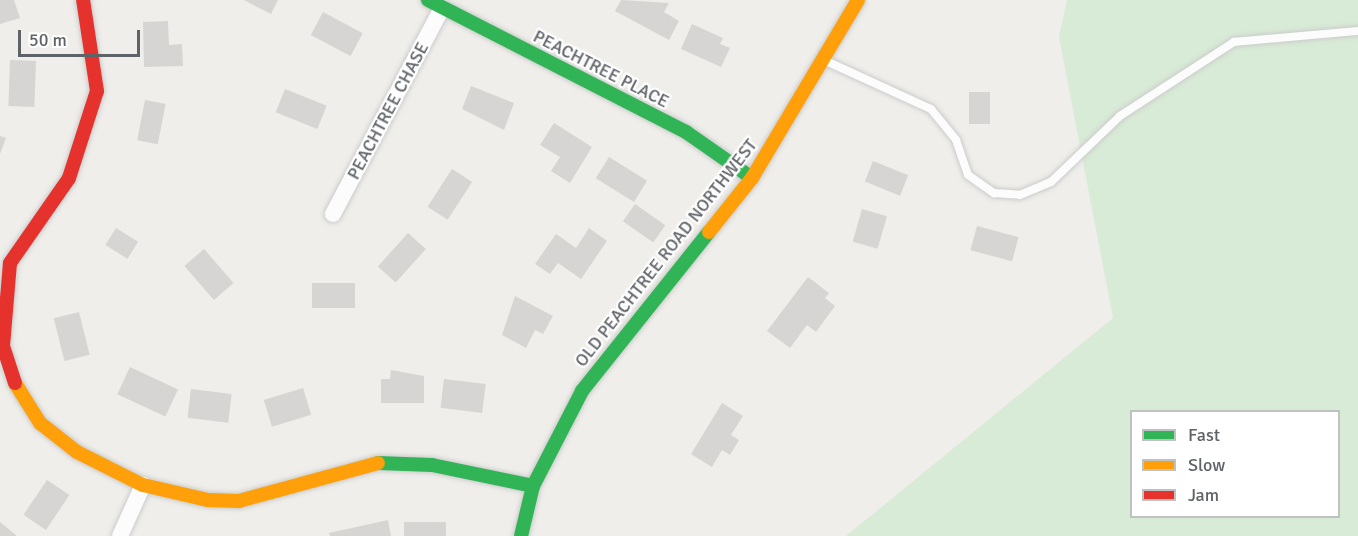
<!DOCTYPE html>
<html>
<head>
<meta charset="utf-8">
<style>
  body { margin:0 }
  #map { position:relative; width:1358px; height:536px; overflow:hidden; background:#efeeea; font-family:Signika,sans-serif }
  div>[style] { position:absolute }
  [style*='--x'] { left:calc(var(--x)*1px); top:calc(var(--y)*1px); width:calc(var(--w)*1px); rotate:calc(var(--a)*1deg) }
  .green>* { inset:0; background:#d8ebd6 }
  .building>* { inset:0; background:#d6d5d3; transform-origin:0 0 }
  .roads { filter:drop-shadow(0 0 2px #cbcccc) drop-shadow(0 0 2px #cbcccc) }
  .lane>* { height:8px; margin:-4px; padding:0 4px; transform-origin:4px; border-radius:4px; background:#fdfcfc }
  .street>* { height:16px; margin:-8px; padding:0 8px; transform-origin:8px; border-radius:8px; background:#fdfcfc }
  .fast>* { height:14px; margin:-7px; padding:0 7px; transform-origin:7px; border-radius:7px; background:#30b455 }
  .slow>* { height:14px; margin:-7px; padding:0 7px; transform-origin:7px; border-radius:7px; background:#ff9f0a }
  .jam>* { height:14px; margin:-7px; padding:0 7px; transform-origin:7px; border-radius:7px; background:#e5322d }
  span { translate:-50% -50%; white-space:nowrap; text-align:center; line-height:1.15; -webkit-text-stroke:4.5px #fff; paint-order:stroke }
  .street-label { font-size:18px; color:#5f6368 }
  .legend { position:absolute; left:1130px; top:410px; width:210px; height:108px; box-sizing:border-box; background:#fff; border:2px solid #bfc1c3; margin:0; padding:8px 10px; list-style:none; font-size:18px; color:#5f6368 }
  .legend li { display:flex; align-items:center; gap:12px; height:30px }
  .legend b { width:30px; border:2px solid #bfc1c3 }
  .scale { position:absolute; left:18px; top:30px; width:122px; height:27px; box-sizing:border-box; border:3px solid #5f6368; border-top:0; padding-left:8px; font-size:18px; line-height:21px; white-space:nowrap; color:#5f6368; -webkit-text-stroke:4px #fff; paint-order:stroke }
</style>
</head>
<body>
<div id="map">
  <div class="green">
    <div style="clip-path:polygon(evenodd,1067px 0,1358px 0,1358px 536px,846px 536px,1113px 318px,1059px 37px,1067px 0,1132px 412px,1338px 412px,1338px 516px,1132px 516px,1132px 412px)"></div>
  </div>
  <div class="building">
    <div style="clip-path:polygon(0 0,14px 0,20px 18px,0 24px)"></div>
    <div style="clip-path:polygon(244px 0,278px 0,271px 14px)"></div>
    <div style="clip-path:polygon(621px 0,669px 3px,664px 12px,679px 21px,669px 40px,615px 11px)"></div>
    <div style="left:323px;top:12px;width:45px;height:26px;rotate:28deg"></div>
    <div style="clip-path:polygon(168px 21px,169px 45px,182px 44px,183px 66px,144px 67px,143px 22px)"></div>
    <div style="clip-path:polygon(692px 24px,723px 38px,720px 44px,730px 48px,721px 67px,681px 49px)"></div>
    <div style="left:10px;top:60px;width:26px;height:46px;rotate:2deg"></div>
    <div style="clip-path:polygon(471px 86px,514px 103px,504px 130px,462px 109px)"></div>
    <div style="left:285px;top:89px;width:45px;height:25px;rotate:22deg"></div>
    <div style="left:969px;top:92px;width:21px;height:32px"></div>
    <div style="left:145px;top:100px;width:21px;height:41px;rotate:11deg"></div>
    <div style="clip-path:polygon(554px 123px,592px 147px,570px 183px,551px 171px,560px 157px,540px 145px)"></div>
    <div style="clip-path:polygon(0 136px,6px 138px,0 154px)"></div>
    <div style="left:609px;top:157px;width:45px;height:25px;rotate:32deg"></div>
    <div style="left:873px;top:161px;width:38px;height:22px;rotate:22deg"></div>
    <div style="left:452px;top:169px;width:24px;height:45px;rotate:33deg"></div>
    <div style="left:635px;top:204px;width:37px;height:21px;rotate:35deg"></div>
    <div style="left:862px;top:209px;width:26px;height:34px;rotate:16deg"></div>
    <div style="left:977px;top:226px;width:43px;height:25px;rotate:15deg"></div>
    <div style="left:116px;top:228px;width:26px;height:20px;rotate:32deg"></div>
    <div style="clip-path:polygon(589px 228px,607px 241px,581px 279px,558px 263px,550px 274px,535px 264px,556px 234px,576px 248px)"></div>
    <div style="left:408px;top:233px;width:24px;height:45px;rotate:42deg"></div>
    <div style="left:204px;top:249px;width:45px;height:26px;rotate:49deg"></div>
    <div style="clip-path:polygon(808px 277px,829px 293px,825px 298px,835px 306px,816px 332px,807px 325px,790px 348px,767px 331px)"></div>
    <div style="left:312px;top:283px;width:43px;height:25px"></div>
    <div style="clip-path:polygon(515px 296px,553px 316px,543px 334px,535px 330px,526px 348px,502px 335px)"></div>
    <div style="left:79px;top:312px;width:44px;height:26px;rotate:76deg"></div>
    <div style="left:130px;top:367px;width:53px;height:30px;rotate:25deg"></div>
    <div style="clip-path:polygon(391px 370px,424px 376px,424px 403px,381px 403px,381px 379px,390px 379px)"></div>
    <div style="left:444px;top:379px;width:42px;height:29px;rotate:7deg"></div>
    <div style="left:303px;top:388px;width:28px;height:41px;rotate:73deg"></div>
    <div style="left:191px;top:389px;width:41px;height:29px;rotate:7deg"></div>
    <div style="clip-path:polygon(722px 403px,743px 416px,731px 435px,739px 440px,730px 455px,722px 450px,712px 467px,691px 454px)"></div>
    <div style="left:47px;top:480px;width:27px;height:42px;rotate:34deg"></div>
    <div style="clip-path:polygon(388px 520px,391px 536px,330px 536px,329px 533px)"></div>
    <div style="clip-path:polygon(0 522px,17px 536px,0 536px)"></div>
    <div style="left:446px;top:522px;width:14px;height:42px;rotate:90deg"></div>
  </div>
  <div class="roads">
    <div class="lane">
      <div style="--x:826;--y:61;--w:115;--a:24.6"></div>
      <div style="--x:931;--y:109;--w:40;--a:51"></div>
      <div style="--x:956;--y:140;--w:37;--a:71"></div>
      <div style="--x:968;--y:175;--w:32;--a:35"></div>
      <div style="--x:994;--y:193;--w:26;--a:4"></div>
      <div style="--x:1020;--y:195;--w:34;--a:-23"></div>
      <div style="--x:1051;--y:182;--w:95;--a:-43.7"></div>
      <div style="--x:1120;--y:116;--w:136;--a:-33"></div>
      <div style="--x:1234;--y:42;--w:124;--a:-5.1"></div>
    </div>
    <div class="street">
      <div style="--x:333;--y:214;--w:233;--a:-62.1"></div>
      <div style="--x:120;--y:536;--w:56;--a:-65.7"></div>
    </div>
    <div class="fast">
      <div style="--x:428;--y:0;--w:290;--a:27.1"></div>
      <div style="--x:686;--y:132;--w:80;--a:34.9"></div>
      <div style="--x:378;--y:463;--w:54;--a:2.1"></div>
      <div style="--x:432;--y:465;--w:103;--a:11.7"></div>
      <div style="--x:521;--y:536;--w:51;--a:-76.5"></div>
      <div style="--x:533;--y:486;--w:107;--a:-62.7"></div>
      <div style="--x:582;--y:391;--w:203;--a:-51.4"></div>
    </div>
    <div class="slow">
      <div style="--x:709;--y:232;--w:69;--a:-51.5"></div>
      <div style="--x:752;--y:178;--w:207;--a:-59.2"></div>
      <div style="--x:15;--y:383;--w:47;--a:58"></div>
      <div style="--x:40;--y:423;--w:47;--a:38.1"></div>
      <div style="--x:77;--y:452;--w:74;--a:26.6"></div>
      <div style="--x:143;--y:485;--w:67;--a:13"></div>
      <div style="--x:208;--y:500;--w:31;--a:2"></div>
      <div style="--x:239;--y:501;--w:144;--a:-15.3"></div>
    </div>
    <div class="jam">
      <div style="--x:15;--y:383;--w:39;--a:-108"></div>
      <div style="--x:3;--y:346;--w:83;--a:-85.2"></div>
      <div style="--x:10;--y:263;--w:103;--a:-55.2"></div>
      <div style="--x:69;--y:178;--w:91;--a:-72.2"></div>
      <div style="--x:97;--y:91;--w:92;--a:-98.7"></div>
    </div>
  </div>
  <div class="street-label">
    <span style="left:601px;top:69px;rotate:27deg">PEACHTREE PLACE</span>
    <span style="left:388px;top:111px;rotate:-62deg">PEACHTREE CHASE</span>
    <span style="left:666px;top:253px;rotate:-52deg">OLD PEACHTREE ROAD NORTHWEST</span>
  </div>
  <ul class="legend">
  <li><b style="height:8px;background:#30b455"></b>Fast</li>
  <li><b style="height:8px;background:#ff9f0a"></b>Slow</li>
  <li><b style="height:8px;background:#e5322d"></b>Jam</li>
  </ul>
  <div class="scale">50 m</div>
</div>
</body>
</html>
